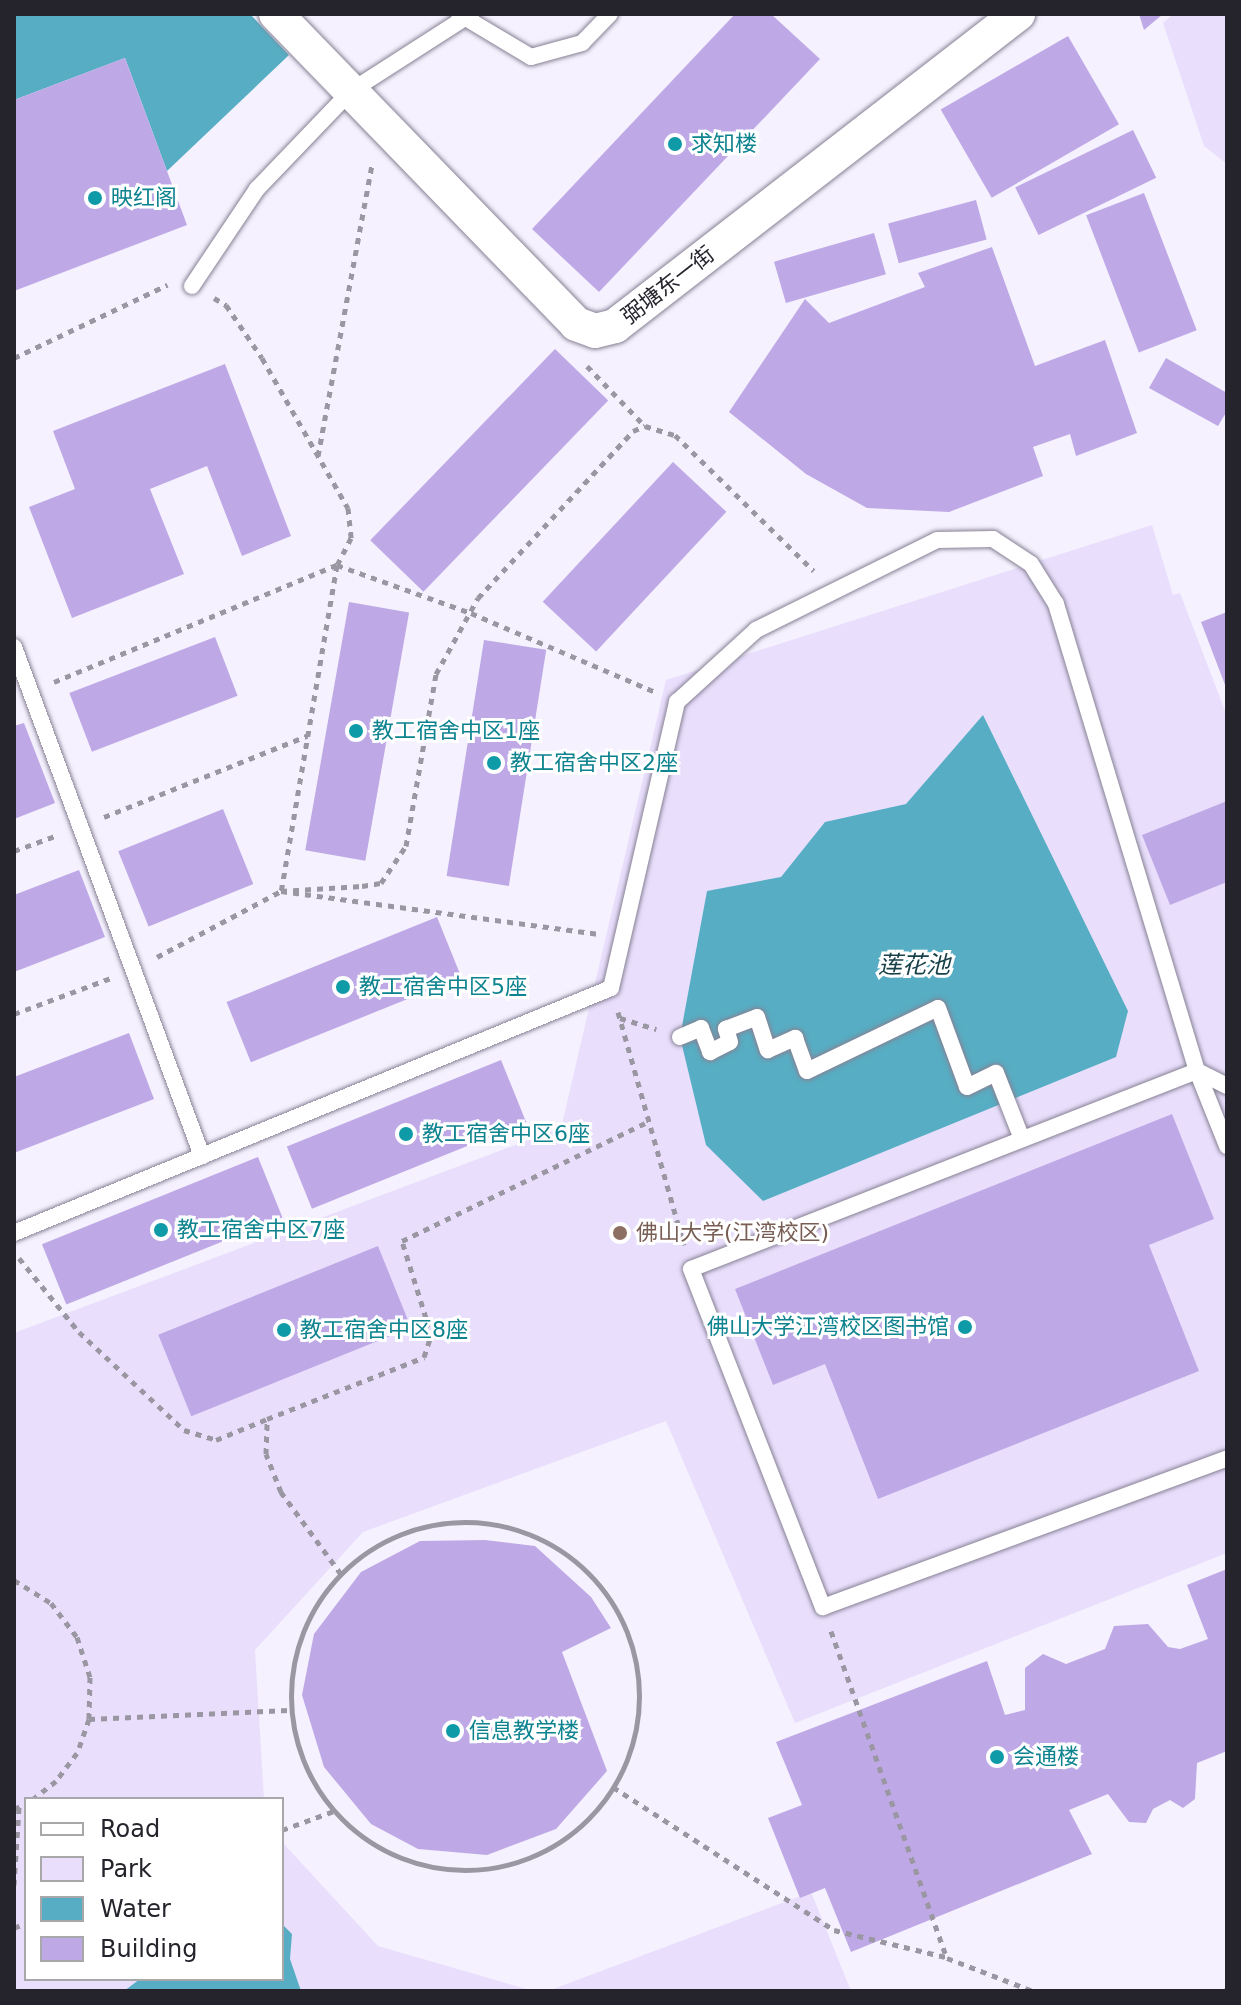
<!DOCTYPE html>
<html>
<head>
<meta charset="utf-8">
<style>
  body { margin:0 }
  #map { position:relative; width:1241px; height:2005px; overflow:hidden; background:#f5f1fe; font-family:"DejaVu Sans","Noto Sans SC",sans-serif }
  div>[style] { position:absolute }
  [style*='--x'] { left:calc(var(--x)*1px); top:calc(var(--y)*1px); width:calc(var(--w)*1px); rotate:calc(var(--a)*1deg) }
  .green>* { inset:0; background:#e9dffd }
  .water>* { inset:0; background:#57adc3 }
  .building>* { inset:0; background:#bea9e6; transform-origin:0 0 }
  .path>* { height:5px; margin-top:-2.5px; transform-origin:0; background:repeating-linear-gradient(90deg,#9a97a2 0 6px,transparent 0 12px) }
  .path>.ring { margin:-2.5px; padding:0; box-sizing:content-box; background:none; border:5px solid #9a97a2; border-radius:50% }
  .roads { filter:drop-shadow(0 0 2px #878194) drop-shadow(0 0 2px #878194) }
  .service>* { height:16px; margin:-8px; padding:0 8px; transform-origin:8px; border-radius:8px; background:#fff }
  .minor>* { height:34px; margin:-17px; padding:0 17px; transform-origin:17px; border-radius:17px; background:#fff }
  .dots>* { width:22px; height:22px; translate:-50% -50%; box-sizing:border-box; border:4px solid #fff; border-radius:50% }
  span { translate:-50% -50%; white-space:nowrap; text-align:center; line-height:1.15; -webkit-text-stroke:6px #fff; paint-order:stroke }
  .culture-label { font-size:22px; color:#0d838f }
  .left { translate:0 -50%; text-align:left }
  .right { translate:-100% -50%; text-align:right }
  .street-label { font-size:22px; color:#25232b }
  .education-label { font-size:22px; color:#785e54 }
  .water-label { font-size:24px; color:#184049; font-style:italic }
  .frame { position:absolute; inset:0; border:16px solid #25232b; pointer-events:none }
  .legend { position:absolute; left:24px; top:1797px; width:260px; height:184px; box-sizing:border-box; background:#fff; border:2px solid #a8a7aa; margin:0; padding:10px 14px; list-style:none; font-size:24px; color:#25232b }
  .legend li { display:flex; align-items:center; gap:16px; height:40px }
  .legend b { width:40px; border:2px solid #a8a7aa }
</style>
</head>
<body>
<div id="map">
  <div class="green">
    <div style="clip-path:polygon(1173px 14px,1227px 14px,1227px 164px,1204px 146px,1163px 23px)"></div>
    <div style="clip-path:polygon(1152px 525px,1173px 595px,1180px 593px,1227px 716px,1227px 1553px,795px 1723px,666px 1421px,363px 1532px,255px 1650px,264px 1799px,26px 1799px,26px 1979px,282px 1979px,282px 1842px,378px 1946px,533px 1991px,14px 1991px,14px 1333px,561px 1128px,666px 680px)"></div>
    <div style="clip-path:polygon(811px 1892px,851px 1991px,548px 1991px)"></div>
  </div>
  <div class="water">
    <div style="clip-path:polygon(14px 14px,250px 14px,289px 55px,167px 171px,125px 58px,14px 100px)"></div>
    <div style="clip-path:polygon(983px 715px,1128px 1011px,1116px 1057px,763px 1201px,706px 1145px,680px 1037px,707px 891px,781px 877px,825px 822px,906px 804px)"></div>
    <div style="clip-path:polygon(282px 1924px,292px 1934px,290px 1959px,301px 1991px,124px 1991px,140px 1979px,282px 1979px)"></div>
  </div>
  <div class="building">
    <div style="clip-path:polygon(735px 14px,771px 14px,820px 59px,599px 292px,532px 229px)"></div>
    <div style="clip-path:polygon(1139px 14px,1163px 14px,1144px 30px)"></div>
    <div style="left:1068px;top:36px;width:102px;height:147px;rotate:60deg"></div>
    <div style="clip-path:polygon(125px 58px,187px 225px,14px 291px,14px 100px)"></div>
    <div style="left:1133px;top:130px;width:53px;height:131px;rotate:64deg"></div>
    <div style="left:1144px;top:193px;width:147px;height:62px;rotate:69deg"></div>
    <div style="left:976px;top:200px;width:41px;height:91px;rotate:75deg"></div>
    <div style="left:874px;top:233px;width:43px;height:104px;rotate:74deg"></div>
    <div style="clip-path:polygon(992px 247px,1035px 366px,1105px 340px,1137px 433px,1076px 456px,1070px 434px,1033px 447px,1043px 476px,949px 512px,867px 508px,806px 474px,729px 412px,805px 299px,829px 323px,925px 287px,918px 273px)"></div>
    <div style="left:555px;top:349px;width:74px;height:266px;rotate:44deg"></div>
    <div style="clip-path:polygon(1166px 358px,1227px 393px,1227px 411px,1218px 426px,1149px 388px)"></div>
    <div style="clip-path:polygon(225px 364px,291px 536px,242px 556px,207px 466px,150px 489px,184px 574px,72px 618px,29px 507px,75px 489px,53px 431px)"></div>
    <div style="left:673px;top:462px;width:73px;height:191px;rotate:43deg"></div>
    <div style="left:349px;top:602px;width:61px;height:252px;rotate:10deg"></div>
    <div style="clip-path:polygon(1227px 612px,1227px 690px,1201px 622px)"></div>
    <div style="left:215px;top:637px;width:63px;height:156px;rotate:69deg"></div>
    <div style="left:484px;top:640px;width:63px;height:239px;rotate:9deg"></div>
    <div style="clip-path:polygon(24px 723px,55px 803px,14px 819px,14px 726px)"></div>
    <div style="clip-path:polygon(1227px 801px,1227px 882px,1170px 905px,1142px 835px)"></div>
    <div style="left:223px;top:809px;width:81px;height:113px;rotate:68deg"></div>
    <div style="clip-path:polygon(79px 870px,105px 937px,14px 972px,14px 895px)"></div>
    <div style="left:437px;top:917px;width:65px;height:227px;rotate:68deg"></div>
    <div style="clip-path:polygon(129px 1033px,154px 1099px,14px 1153px,14px 1077px)"></div>
    <div style="left:501px;top:1060px;width:67px;height:231px;rotate:68deg"></div>
    <div style="clip-path:polygon(1172px 1114px,1214px 1219px,1149px 1245px,1199px 1371px,878px 1499px,825px 1364px,773px 1385px,735px 1289px)"></div>
    <div style="left:258px;top:1157px;width:65px;height:233px;rotate:68deg"></div>
    <div style="left:378px;top:1246px;width:88px;height:237px;rotate:68deg"></div>
    <div style="clip-path:polygon(485px 1540px,535px 1546px,591px 1597px,611px 1628px,562px 1652px,607px 1771px,556px 1829px,487px 1855px,418px 1849px,371px 1824px,324px 1767px,302px 1695px,314px 1634px,361px 1572px,420px 1541px)"></div>
    <div style="clip-path:polygon(1227px 1569px,1227px 1751px,1197px 1763px,1195px 1799px,1183px 1808px,1170px 1800px,1153px 1809px,1146px 1823px,1129px 1822px,1108px 1794px,1069px 1810px,1092px 1854px,851px 1952px,825px 1888px,800px 1898px,768px 1818px,802px 1805px,776px 1742px,987px 1661px,1005px 1715px,1025px 1710px,1025px 1668px,1043px 1654px,1066px 1664px,1105px 1649px,1114px 1626px,1148px 1624px,1168px 1647px,1180px 1649px,1208px 1639px,1187px 1585px)"></div>
  </div>
  <div class="path">
    <div style="--x:214;--y:298;--w:14;--a:30"></div>
    <div style="--x:226;--y:305;--w:64;--a:55.8"></div>
    <div style="--x:262;--y:358;--w:173;--a:60.2"></div>
    <div style="--x:348;--y:508;--w:30;--a:84"></div>
    <div style="--x:351;--y:538;--w:30;--a:117"></div>
    <div style="--x:337;--y:565;--w:142;--a:19.7"></div>
    <div style="--x:471;--y:613;--w:200;--a:23.2"></div>
    <div style="--x:14;--y:358;--w:170;--a:-25.5"></div>
    <div style="--x:587;--y:366;--w:83;--a:46"></div>
    <div style="--x:318;--y:456;--w:297;--a:-79.5"></div>
    <div style="--x:54;--y:682;--w:306;--a:-22.5"></div>
    <div style="--x:337;--y:565;--w:331;--a:99.7"></div>
    <div style="--x:281;--y:891;--w:81;--a:-3.5"></div>
    <div style="--x:362;--y:886;--w:19;--a:-9"></div>
    <div style="--x:381;--y:883;--w:45;--a:-56"></div>
    <div style="--x:406;--y:846;--w:175;--a:-80.1"></div>
    <div style="--x:436;--y:674;--w:87;--a:-61.1"></div>
    <div style="--x:478;--y:598;--w:228;--a:-47.1"></div>
    <div style="--x:633;--y:431;--w:13;--a:-23"></div>
    <div style="--x:645;--y:426;--w:31;--a:17"></div>
    <div style="--x:675;--y:435;--w:194;--a:44.4"></div>
    <div style="--x:104;--y:817;--w:219;--a:-21.8"></div>
    <div style="--x:14;--y:851;--w:47;--a:-20"></div>
    <div style="--x:157;--y:957;--w:140;--a:-28"></div>
    <div style="--x:281;--y:891;--w:321;--a:7.7"></div>
    <div style="--x:618;--y:1012;--w:242;--a:74.2"></div>
    <div style="--x:14;--y:1014;--w:103;--a:-20.4"></div>
    <div style="--x:620;--y:1018;--w:38;--a:17"></div>
    <div style="--x:19;--y:1258;--w:95;--a:51"></div>
    <div style="--x:79;--y:1332;--w:144;--a:43"></div>
    <div style="--x:184;--y:1430;--w:34;--a:17"></div>
    <div style="--x:216;--y:1440;--w:55;--a:-22.4"></div>
    <div class="ring" style="left:291px;top:1522px;width:343px;height:343px"></div>
    <div style="--x:341;--y:1574;--w:102;--a:-126.2"></div>
    <div style="--x:281;--y:1492;--w:41;--a:-111.5"></div>
    <div style="--x:266;--y:1454;--w:35;--a:-88"></div>
    <div style="--x:267;--y:1419;--w:169;--a:-21.5"></div>
    <div style="--x:424;--y:1357;--w:19;--a:-72"></div>
    <div style="--x:430;--y:1339;--w:21;--a:-101"></div>
    <div style="--x:426;--y:1318;--w:81;--a:-107.3"></div>
    <div style="--x:402;--y:1241;--w:275;--a:-25.9"></div>
    <div style="--x:14;--y:1580;--w:44;--a:31.9"></div>
    <div style="--x:51;--y:1603;--w:43;--a:52.6"></div>
    <div style="--x:77;--y:1637;--w:42;--a:72"></div>
    <div style="--x:90;--y:1677;--w:42;--a:91.4"></div>
    <div style="--x:89;--y:1719;--w:36;--a:109"></div>
    <div style="--x:77;--y:1753;--w:35;--a:127"></div>
    <div style="--x:56;--y:1781;--w:29;--a:142"></div>
    <div style="--x:831;--y:1631;--w:347;--a:70.5"></div>
    <div style="--x:947;--y:1958;--w:92;--a:21"></div>
    <div style="--x:89;--y:1719;--w:200;--a:-2.6"></div>
    <div style="--x:613;--y:1787;--w:263;--a:32.9"></div>
    <div style="--x:834;--y:1930;--w:115;--a:13.6"></div>
    <div style="--x:14;--y:1809;--w:13;--a:-23"></div>
    <div style="--x:282;--y:1830;--w:55;--a:-20.1"></div>
    <div style="--x:14;--y:1885;--w:78;--a:-86.3"></div>
    <div style="--x:14;--y:1928;--w:13;--a:-23"></div>
    <div style="--x:1224;--y:1991;--w:3;--a:-18"></div>
  </div>
  <div class="roads">
    <div class="service">
      <div style="--x:459;--y:14;--w:84;--a:30.8"></div>
      <div style="--x:531;--y:57;--w:53;--a:-15.4"></div>
      <div style="--x:582;--y:43;--w:40;--a:-46"></div>
      <div style="--x:192;--y:286;--w:117;--a:-56.2"></div>
      <div style="--x:257;--y:189;--w:136;--a:-46.2"></div>
      <div style="--x:351;--y:91;--w:143;--a:-32.7"></div>
      <div style="--x:14;--y:647;--w:543;--a:69.73"></div>
      <div style="--x:680;--y:1037;--w:23;--a:-23"></div>
      <div style="--x:701;--y:1028;--w:26;--a:69"></div>
      <div style="--x:710;--y:1052;--w:22;--a:-27"></div>
      <div style="--x:730;--y:1042;--w:14;--a:-107"></div>
      <div style="--x:726;--y:1029;--w:33;--a:-21"></div>
      <div style="--x:757;--y:1017;--w:35;--a:72"></div>
      <div style="--x:768;--y:1050;--w:30;--a:-24"></div>
      <div style="--x:795;--y:1038;--w:35;--a:70"></div>
      <div style="--x:807;--y:1071;--w:145;--a:-25.7"></div>
      <div style="--x:938;--y:1008;--w:84;--a:69.8"></div>
      <div style="--x:967;--y:1087;--w:32;--a:-26"></div>
      <div style="--x:996;--y:1073;--w:71;--a:68.5"></div>
      <div style="--x:1227;--y:1086;--w:34;--a:-153"></div>
      <div style="--x:1197;--y:1071;--w:543;--a:158.63"></div>
      <div style="--x:691;--y:1269;--w:363;--a:68.7"></div>
      <div style="--x:823;--y:1607;--w:431;--a:-20.2"></div>
      <div style="--x:14;--y:1233;--w:645;--a:-22.31"></div>
      <div style="--x:611;--y:988;--w:294;--a:-77"></div>
      <div style="--x:677;--y:702;--w:107;--a:-42.3"></div>
      <div style="--x:756;--y:630;--w:202;--a:-26.4"></div>
      <div style="--x:937;--y:540;--w:56;--a:-1"></div>
      <div style="--x:993;--y:539;--w:45;--a:33.3"></div>
      <div style="--x:1031;--y:564;--w:47;--a:58"></div>
      <div style="--x:1056;--y:604;--w:488;--a:73.2"></div>
      <div style="--x:1197;--y:1071;--w:81;--a:68.2"></div>
    </div>
    <div class="minor">
      <div style="--x:276;--y:14;--w:431;--a:45.9"></div>
      <div style="--x:576;--y:324;--w:20;--a:20"></div>
      <div style="--x:595;--y:331;--w:21;--a:-14"></div>
      <div style="--x:615;--y:326;--w:510;--a:-37.75"></div>
    </div>
  </div>
  <div class="dots">
    <div style="left:675px;top:144px;background:#0f9aa8"></div>
    <div style="left:95px;top:198px;background:#0f9aa8"></div>
    <div style="left:356px;top:731px;background:#0f9aa8"></div>
    <div style="left:494px;top:763px;background:#0f9aa8"></div>
    <div style="left:343px;top:987px;background:#0f9aa8"></div>
    <div style="left:406px;top:1134px;background:#0f9aa8"></div>
    <div style="left:161px;top:1230px;background:#0f9aa8"></div>
    <div style="left:620px;top:1233px;background:#8d6e63"></div>
    <div style="left:965px;top:1327px;background:#0f9aa8"></div>
    <div style="left:284px;top:1330px;background:#0f9aa8"></div>
    <div style="left:453px;top:1731px;background:#0f9aa8"></div>
    <div style="left:997px;top:1757px;background:#0f9aa8"></div>
  </div>
  <div class="culture-label">
    <span class="left" style="left:691px;top:144px">求知楼</span>
    <span class="left" style="left:111px;top:198px">映红阁</span>
    <span class="left" style="left:372px;top:731px">教工宿舍中区1座</span>
    <span class="left" style="left:510px;top:763px">教工宿舍中区2座</span>
    <span class="left" style="left:359px;top:987px">教工宿舍中区5座</span>
    <span class="left" style="left:422px;top:1134px">教工宿舍中区6座</span>
    <span class="left" style="left:177px;top:1230px">教工宿舍中区7座</span>
    <span class="right" style="left:949px;top:1327px">佛山大学江湾校区图书馆</span>
    <span class="left" style="left:300px;top:1330px">教工宿舍中区8座</span>
    <span class="left" style="left:469px;top:1731px">信息教学楼</span>
    <span class="left" style="left:1013px;top:1757px">会通楼</span>
  </div>
  <div class="street-label">
    <span style="left:668px;top:285px;rotate:-38deg">弼塘东一街</span>
  </div>
  <div class="education-label">
    <span class="left" style="left:636px;top:1233px">佛山大学(江湾校区)</span>
  </div>
  <div class="water-label">
    <span style="left:914px;top:966px">莲花池</span>
  </div>
  <div class="frame"></div>
  <ul class="legend">
  <li><b style="height:10px;background:#fff"></b>Road</li>
  <li><b style="height:22px;background:#e9dffd"></b>Park</li>
  <li><b style="height:22px;background:#57adc3"></b>Water</li>
  <li><b style="height:22px;background:#bea9e6"></b>Building</li>
  </ul>
</div>
</body>
</html>
